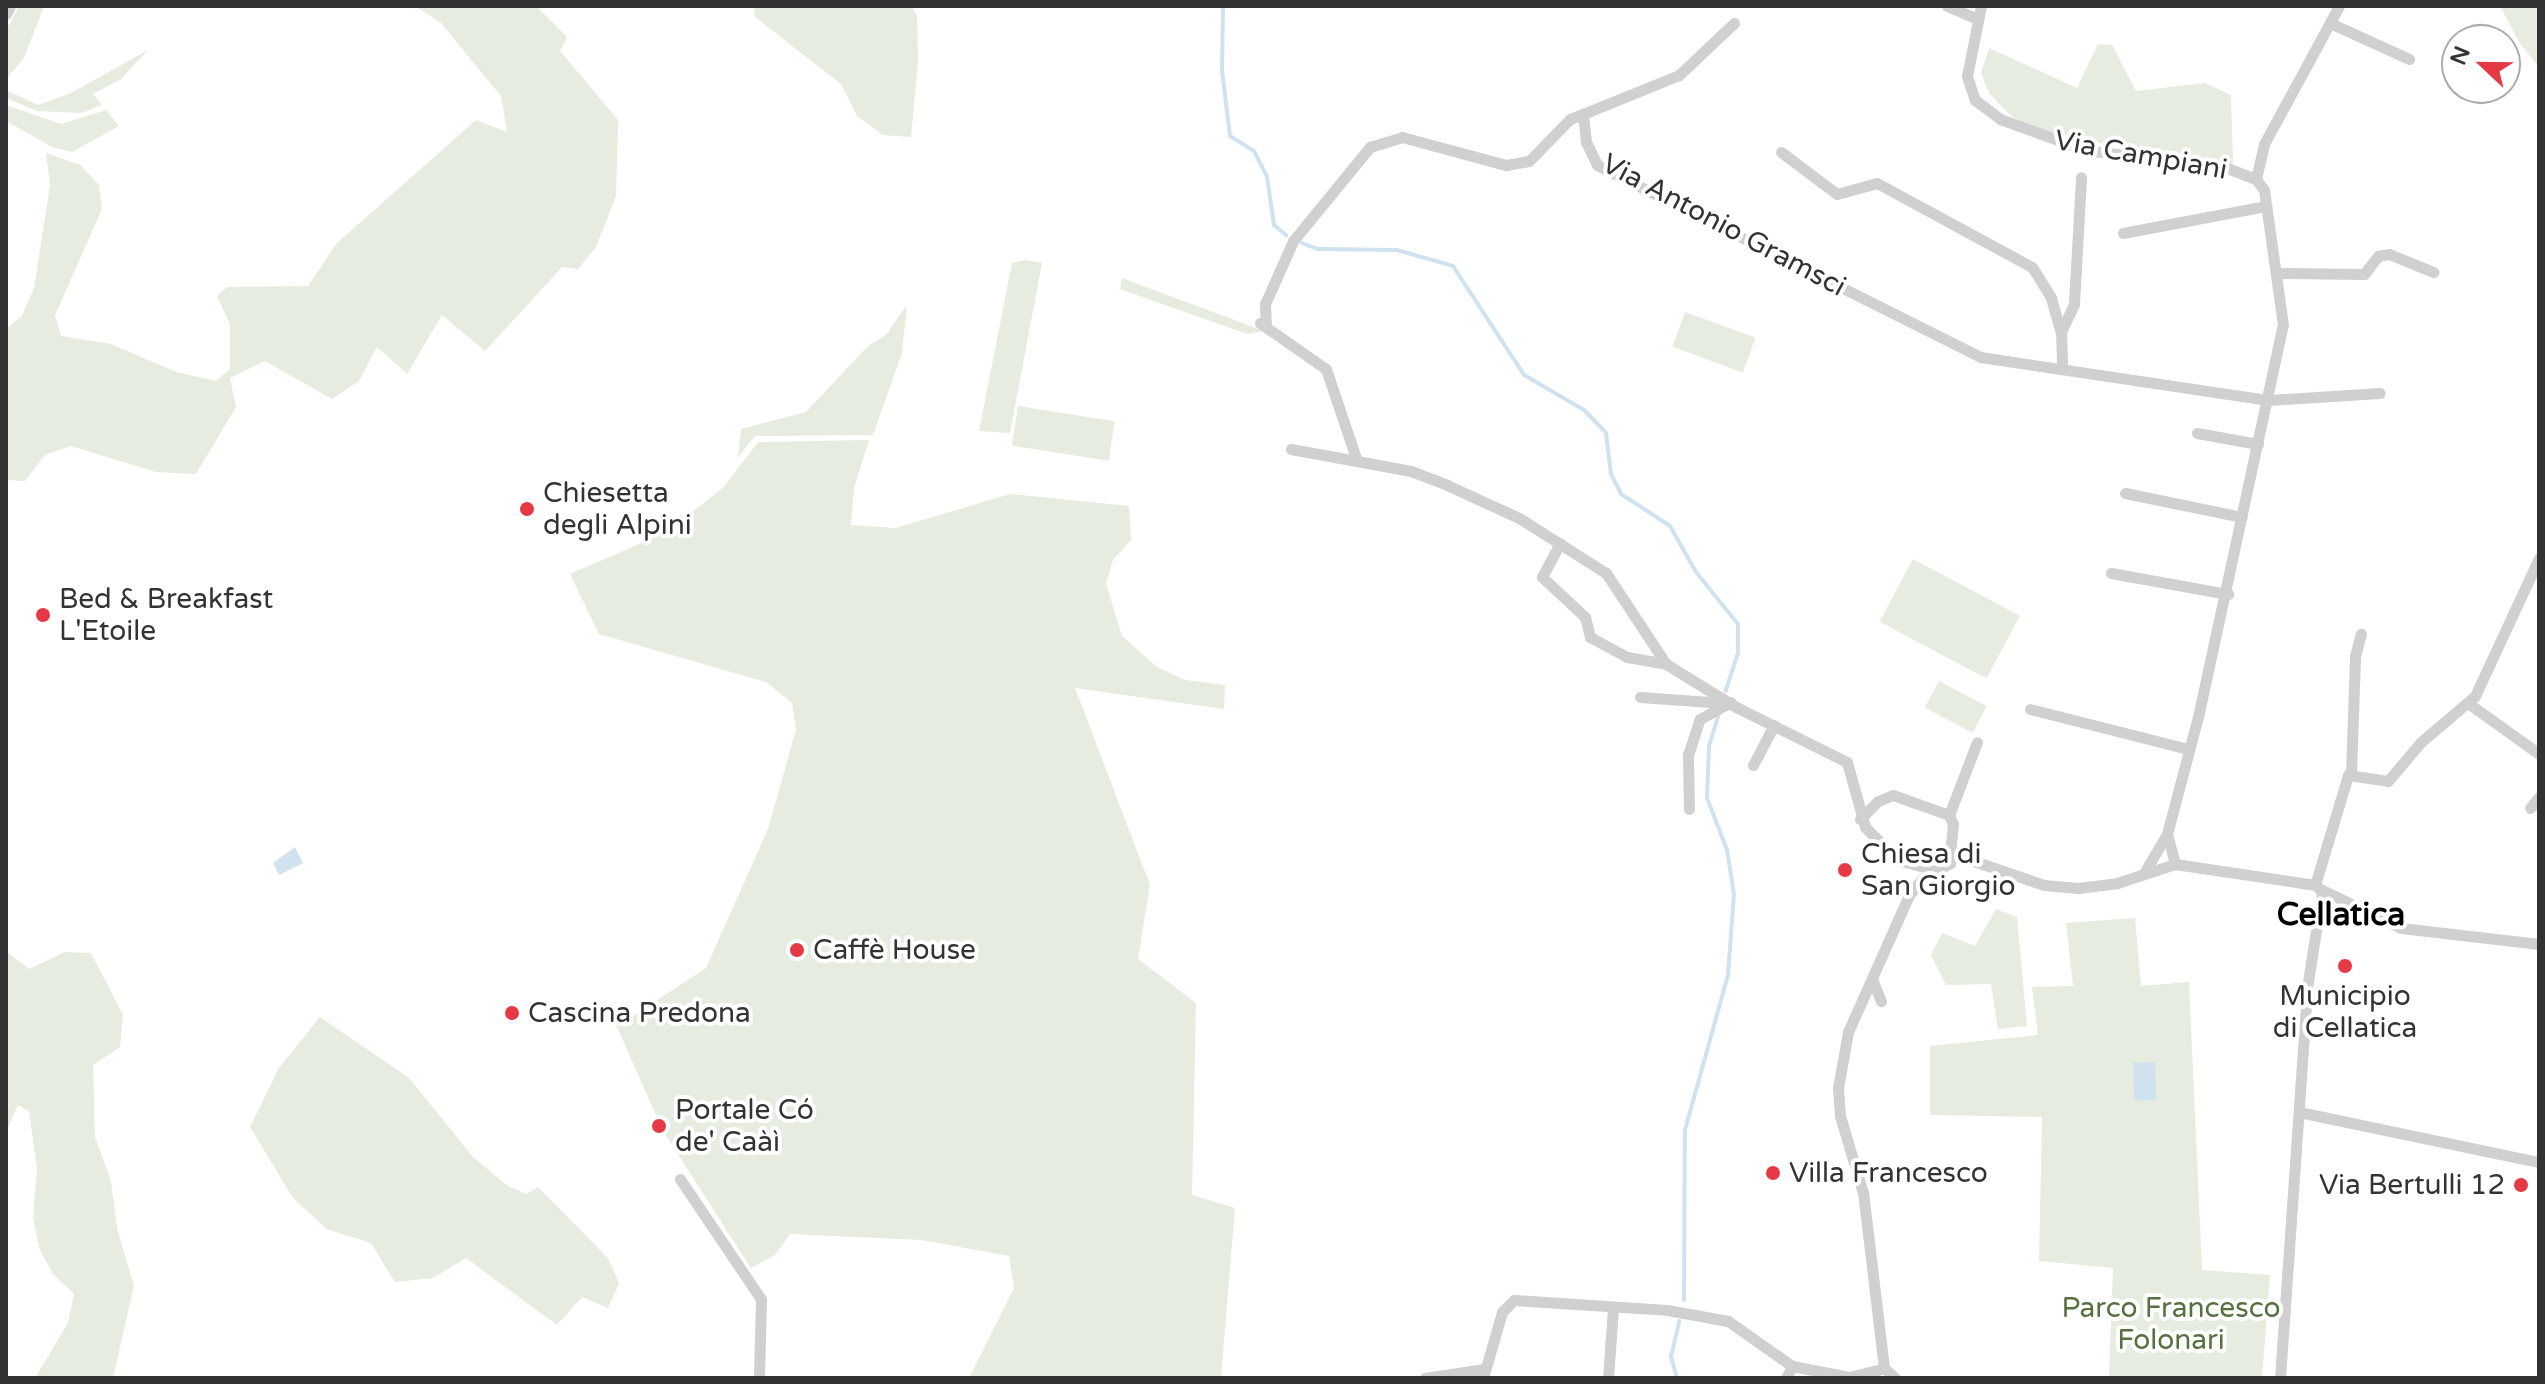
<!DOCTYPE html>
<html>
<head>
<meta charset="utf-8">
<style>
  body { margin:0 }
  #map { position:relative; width:2545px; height:1384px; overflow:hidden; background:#fff; font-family:"Varela Round",sans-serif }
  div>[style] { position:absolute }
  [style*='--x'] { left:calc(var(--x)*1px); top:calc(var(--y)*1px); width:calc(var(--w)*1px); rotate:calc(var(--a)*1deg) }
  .green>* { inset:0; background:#e6ecdf; transform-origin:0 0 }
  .water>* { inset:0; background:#cfe2ee; transform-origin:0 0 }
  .stream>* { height:4px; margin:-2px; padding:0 2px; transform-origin:2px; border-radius:2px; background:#cfe2ee }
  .street>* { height:11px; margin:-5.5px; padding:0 5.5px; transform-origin:5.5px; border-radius:5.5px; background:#d0d0d0 }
  .dots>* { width:22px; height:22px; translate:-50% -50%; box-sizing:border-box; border:4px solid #fff; border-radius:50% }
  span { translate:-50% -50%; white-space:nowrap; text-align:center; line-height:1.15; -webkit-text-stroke:8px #fff; paint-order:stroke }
  .street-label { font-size:28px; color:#333 }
  .poi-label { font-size:28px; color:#333 }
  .left { translate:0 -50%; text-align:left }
  .right { translate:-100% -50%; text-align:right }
  .park-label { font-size:28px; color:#56703f }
  .quarter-label { font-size:32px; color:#000; font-weight:700 }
  .frame { position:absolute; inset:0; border:8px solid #333; pointer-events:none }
  .north { position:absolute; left:2441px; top:24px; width:80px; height:80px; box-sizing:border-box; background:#fff; border:2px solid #adadad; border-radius:50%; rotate:292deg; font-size:22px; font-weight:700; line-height:32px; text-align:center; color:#333 }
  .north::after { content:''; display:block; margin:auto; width:28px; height:36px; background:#e63946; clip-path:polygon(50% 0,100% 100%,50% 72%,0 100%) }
</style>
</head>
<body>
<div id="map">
  <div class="green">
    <div style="clip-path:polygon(19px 6px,44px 6px,24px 58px,6px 79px,6px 30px)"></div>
    <div style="clip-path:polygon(415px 6px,536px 6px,567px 37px,560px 51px,618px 120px,616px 196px,596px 247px,578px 269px,562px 267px,485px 351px,442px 315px,407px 374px,377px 347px,359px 381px,332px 399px,265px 361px,230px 378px,236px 407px,196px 474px,156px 472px,71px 446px,45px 455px,25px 481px,6px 480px,6px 329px,22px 316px,34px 288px,50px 185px,46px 153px,80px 165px,99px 185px,102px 209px,55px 315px,61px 336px,111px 344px,176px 372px,216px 381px,230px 369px,230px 324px,217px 296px,227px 287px,308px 286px,337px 243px,476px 120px,507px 132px,501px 96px,441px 23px)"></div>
    <div style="clip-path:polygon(911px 6px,917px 15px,918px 61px,911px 137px,883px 135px,857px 116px,841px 84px,755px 17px,754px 7px)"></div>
    <div style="clip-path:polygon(2500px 6px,2539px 6px,2539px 67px,2519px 42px)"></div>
    <div style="clip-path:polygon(2098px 44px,2112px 45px,2136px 91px,2205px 83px,2231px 95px,2233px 164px,2048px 135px,2011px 116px,1989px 93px,1981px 73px,1989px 48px,2077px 88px)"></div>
    <div style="clip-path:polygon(148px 50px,121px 79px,93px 94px,102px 105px,81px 113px,37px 111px,6px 98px,6px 90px,38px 105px,71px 93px)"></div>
    <div style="clip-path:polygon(6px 105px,61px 124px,106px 110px,119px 126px,72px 152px,52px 147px,6px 121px)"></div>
    <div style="clip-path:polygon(1025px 260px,1042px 263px,1010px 433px,979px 431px,1012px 263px)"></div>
    <div style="clip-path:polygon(1122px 278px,1264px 331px,1247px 334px,1120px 289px)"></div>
    <div style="clip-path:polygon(907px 305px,902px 353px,873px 435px,755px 436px,738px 457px,741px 429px,806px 412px,868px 346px,886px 335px)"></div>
    <div style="left:1685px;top:312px;width:75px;height:37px;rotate:20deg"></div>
    <div style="left:1018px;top:406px;width:98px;height:40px;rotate:9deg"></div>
    <div style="clip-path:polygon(869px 440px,854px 488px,851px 525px,896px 528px,1010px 494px,1129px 506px,1131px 540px,1113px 560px,1106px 584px,1122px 636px,1157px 667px,1185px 680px,1225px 685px,1224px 709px,1075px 688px,1150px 885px,1138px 959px,1196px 1003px,1192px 1195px,1235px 1208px,1221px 1378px,969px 1378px,1014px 1288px,1009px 1256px,922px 1240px,790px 1234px,775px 1255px,751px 1268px,663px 1131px,614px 1020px,633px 1016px,706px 968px,768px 829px,796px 730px,792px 703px,766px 682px,599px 634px,570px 574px,667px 532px,724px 487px,758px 442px)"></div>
    <div style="left:1913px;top:559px;width:121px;height:71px;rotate:28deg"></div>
    <div style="left:1939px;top:681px;width:54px;height:30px;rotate:28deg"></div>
    <div style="clip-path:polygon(1996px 909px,2017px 917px,2027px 1026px,1998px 1029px,1991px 984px,1946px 985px,1931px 955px,1942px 933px,1975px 946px)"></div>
    <div style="clip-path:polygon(2135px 918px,2141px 986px,2189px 982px,2202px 1270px,2270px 1275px,2262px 1378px,2109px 1378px,2113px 1268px,2039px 1261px,2042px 1117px,1930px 1115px,1930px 1046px,2038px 1035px,2032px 987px,2073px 986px,2066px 923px)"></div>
    <div style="clip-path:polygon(6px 951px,29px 969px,65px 952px,91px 953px,123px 1015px,120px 1047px,93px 1065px,95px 1137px,111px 1181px,117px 1228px,134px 1286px,113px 1378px,35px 1378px,68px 1323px,74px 1294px,53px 1274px,40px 1250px,33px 1218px,37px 1169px,29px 1111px,18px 1105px,6px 1132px)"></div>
    <div style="clip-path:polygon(320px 1017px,409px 1078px,473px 1157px,508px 1186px,526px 1194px,538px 1187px,608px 1258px,619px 1283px,608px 1308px,582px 1297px,557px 1325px,466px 1258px,433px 1278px,395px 1282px,371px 1243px,327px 1229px,293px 1198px,250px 1127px,279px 1068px)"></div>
  </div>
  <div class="water">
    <div style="clip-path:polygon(295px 847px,303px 863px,279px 875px,273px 863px)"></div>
    <div style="left:2155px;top:1062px;width:38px;height:22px;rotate:88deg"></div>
  </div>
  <div class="stream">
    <div style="--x:1223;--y:6;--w:65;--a:90.9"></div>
    <div style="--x:1222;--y:71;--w:65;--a:83"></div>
    <div style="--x:1230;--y:136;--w:28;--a:32"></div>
    <div style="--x:1254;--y:151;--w:29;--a:63"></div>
    <div style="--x:1267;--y:177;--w:49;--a:81.7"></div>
    <div style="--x:1274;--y:225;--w:16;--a:40"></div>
    <div style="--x:1302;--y:243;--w:17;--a:21"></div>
    <div style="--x:1318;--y:249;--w:79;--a:0.7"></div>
    <div style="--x:1397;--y:250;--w:58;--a:15.9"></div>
    <div style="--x:1453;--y:266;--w:130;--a:56.9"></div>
    <div style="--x:1524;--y:375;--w:69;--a:30.3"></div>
    <div style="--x:1584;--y:410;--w:32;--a:46"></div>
    <div style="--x:1606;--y:433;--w:41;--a:83"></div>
    <div style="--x:1611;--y:474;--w:22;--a:63"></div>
    <div style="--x:1621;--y:494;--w:59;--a:33.1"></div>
    <div style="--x:1670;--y:526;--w:53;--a:60.5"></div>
    <div style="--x:1696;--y:572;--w:67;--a:51.1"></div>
    <div style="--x:1738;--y:624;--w:29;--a:90"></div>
    <div style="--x:1738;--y:653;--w:40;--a:108"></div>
    <div style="--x:1684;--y:1300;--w:170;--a:-89.7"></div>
    <div style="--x:1685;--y:1130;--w:161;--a:-74.5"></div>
    <div style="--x:1728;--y:975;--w:81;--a:-85.8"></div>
    <div style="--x:1734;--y:894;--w:45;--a:-99"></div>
    <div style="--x:1727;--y:850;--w:56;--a:-111"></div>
    <div style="--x:1707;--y:798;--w:52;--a:-87.8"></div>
    <div style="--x:1709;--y:746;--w:37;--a:-73"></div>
    <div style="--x:1677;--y:1378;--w:22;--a:-106"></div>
    <div style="--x:1671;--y:1357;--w:37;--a:-77"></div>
  </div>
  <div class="street">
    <div style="--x:1947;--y:6;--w:33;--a:23"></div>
    <div style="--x:1981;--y:6;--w:71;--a:101.3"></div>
    <div style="--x:1967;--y:76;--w:25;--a:72"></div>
    <div style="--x:1975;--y:100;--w:31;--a:37"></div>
    <div style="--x:2000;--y:119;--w:90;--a:20"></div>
    <div style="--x:2085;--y:150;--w:143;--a:7.2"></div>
    <div style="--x:2227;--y:168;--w:31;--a:21"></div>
    <div style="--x:6;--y:14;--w:9;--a:-63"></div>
    <div style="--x:1734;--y:23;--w:76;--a:136.6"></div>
    <div style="--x:1679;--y:75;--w:104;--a:157.9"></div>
    <div style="--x:1583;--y:114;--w:28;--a:84"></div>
    <div style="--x:1586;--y:142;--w:25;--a:64"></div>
    <div style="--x:1597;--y:165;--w:428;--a:26.6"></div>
    <div style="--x:1980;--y:357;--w:292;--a:8.5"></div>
    <div style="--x:2269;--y:400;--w:111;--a:-3.6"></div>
    <div style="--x:2330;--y:23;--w:87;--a:24.5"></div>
    <div style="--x:1781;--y:152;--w:70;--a:36.9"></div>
    <div style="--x:1837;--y:194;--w:41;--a:-15.4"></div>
    <div style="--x:1877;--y:183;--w:176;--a:28.5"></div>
    <div style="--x:2032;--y:267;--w:36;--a:58"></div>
    <div style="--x:2051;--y:298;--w:35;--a:74"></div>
    <div style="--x:2061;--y:332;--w:37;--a:88"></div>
    <div style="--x:2256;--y:179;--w:36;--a:-77"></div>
    <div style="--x:2264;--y:144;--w:157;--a:-61.5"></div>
    <div style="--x:2123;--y:233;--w:146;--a:-10.7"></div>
    <div style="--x:2277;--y:273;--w:87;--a:0.7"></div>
    <div style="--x:2364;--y:274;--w:23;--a:-52"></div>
    <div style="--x:2378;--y:256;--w:11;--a:-10"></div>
    <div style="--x:2389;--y:254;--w:48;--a:22.2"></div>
    <div style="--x:1260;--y:323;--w:80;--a:34.9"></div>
    <div style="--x:1326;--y:369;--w:97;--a:71.4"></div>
    <div style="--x:1266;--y:325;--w:21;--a:-93"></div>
    <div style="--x:1265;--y:304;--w:69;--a:-66"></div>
    <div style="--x:1293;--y:241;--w:122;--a:-50.7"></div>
    <div style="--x:1370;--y:147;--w:34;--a:-17"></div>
    <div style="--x:1402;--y:137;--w:108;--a:15.1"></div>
    <div style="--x:1506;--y:165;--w:23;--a:-10"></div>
    <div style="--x:1529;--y:161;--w:59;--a:-45.7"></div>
    <div style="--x:1570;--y:119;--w:14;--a:-21"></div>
    <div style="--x:2061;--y:332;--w:31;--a:-65"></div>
    <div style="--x:2074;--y:304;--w:127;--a:-86.8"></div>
    <div style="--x:2197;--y:433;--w:62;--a:10.2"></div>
    <div style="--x:1291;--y:449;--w:122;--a:10.4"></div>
    <div style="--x:1411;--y:471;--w:39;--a:21"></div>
    <div style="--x:1447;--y:485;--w:79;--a:24.6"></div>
    <div style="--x:1519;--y:518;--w:103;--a:32.3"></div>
    <div style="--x:1606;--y:573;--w:109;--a:56.6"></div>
    <div style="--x:1666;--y:664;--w:82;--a:31.6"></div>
    <div style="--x:1736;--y:707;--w:124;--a:26.4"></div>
    <div style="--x:1847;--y:762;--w:67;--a:74.5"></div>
    <div style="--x:1865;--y:827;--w:47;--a:45"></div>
    <div style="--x:1898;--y:860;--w:38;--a:15"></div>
    <div style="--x:2125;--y:493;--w:119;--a:11.6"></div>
    <div style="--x:1560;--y:543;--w:38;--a:118"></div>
    <div style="--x:1542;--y:577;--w:59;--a:42.9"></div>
    <div style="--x:1585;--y:617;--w:21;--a:76"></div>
    <div style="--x:1590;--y:637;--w:42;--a:28.4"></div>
    <div style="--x:1627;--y:657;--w:40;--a:10"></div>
    <div style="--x:2111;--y:573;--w:119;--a:10.2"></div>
    <div style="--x:1640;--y:697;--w:84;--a:4.1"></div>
    <div style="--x:2468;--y:703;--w:87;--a:35.7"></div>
    <div style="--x:2030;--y:709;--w:163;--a:14.2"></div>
    <div style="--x:1753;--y:765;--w:45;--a:-62.3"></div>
    <div style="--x:2351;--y:773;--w:117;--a:-88"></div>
    <div style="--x:2355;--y:656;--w:23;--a:-75"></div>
    <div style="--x:2530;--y:808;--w:14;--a:-51"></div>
    <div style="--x:1689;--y:809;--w:54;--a:-91.1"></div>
    <div style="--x:1688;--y:755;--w:38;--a:-72"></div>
    <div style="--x:1700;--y:719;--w:35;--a:-29"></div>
    <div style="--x:1860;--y:819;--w:25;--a:-45"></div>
    <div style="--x:1878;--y:801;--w:16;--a:-22"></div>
    <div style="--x:1893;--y:795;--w:59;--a:19.7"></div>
    <div style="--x:2167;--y:834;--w:31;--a:75"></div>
    <div style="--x:1950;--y:853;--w:29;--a:-84"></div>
    <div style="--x:1953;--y:824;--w:10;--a:-114"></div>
    <div style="--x:1949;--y:815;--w:78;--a:-69"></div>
    <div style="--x:2144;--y:873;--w:45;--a:-59.5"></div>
    <div style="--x:2167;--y:834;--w:121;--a:-75.2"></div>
    <div style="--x:2198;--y:717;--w:401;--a:-77.8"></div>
    <div style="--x:2283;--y:325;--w:136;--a:-98"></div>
    <div style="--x:2264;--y:190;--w:14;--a:-126"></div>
    <div style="--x:2318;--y:888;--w:92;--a:25.7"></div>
    <div style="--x:2401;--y:928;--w:139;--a:6.6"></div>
    <div style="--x:1872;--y:979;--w:24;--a:68"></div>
    <div style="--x:2299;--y:1112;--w:245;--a:11.8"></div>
    <div style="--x:680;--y:1179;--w:145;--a:56"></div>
    <div style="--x:761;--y:1299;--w:79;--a:91.5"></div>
    <div style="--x:1884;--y:1368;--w:176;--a:-96.8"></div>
    <div style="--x:1863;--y:1193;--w:80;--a:-106.6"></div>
    <div style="--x:1840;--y:1116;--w:28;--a:-94"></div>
    <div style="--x:1838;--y:1088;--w:57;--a:-79.9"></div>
    <div style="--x:1848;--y:1032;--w:150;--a:-66"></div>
    <div style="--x:1909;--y:895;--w:22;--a:-51"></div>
    <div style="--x:1923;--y:878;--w:31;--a:-29"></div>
    <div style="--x:1950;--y:863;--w:10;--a:-90"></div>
    <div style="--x:1950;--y:853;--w:99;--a:18.8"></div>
    <div style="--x:2044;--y:885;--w:34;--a:5"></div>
    <div style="--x:2078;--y:888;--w:39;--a:-7"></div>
    <div style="--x:2117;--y:883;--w:61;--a:-18.1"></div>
    <div style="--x:2175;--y:864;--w:142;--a:8.5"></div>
    <div style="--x:2315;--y:885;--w:115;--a:-73.3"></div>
    <div style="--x:2348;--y:775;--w:40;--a:8.5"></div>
    <div style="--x:2388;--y:781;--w:51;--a:-49.8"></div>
    <div style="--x:2421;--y:742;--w:71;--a:-40.4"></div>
    <div style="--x:2475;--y:696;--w:152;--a:-65.1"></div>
    <div style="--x:1884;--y:1368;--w:15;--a:42"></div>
    <div style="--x:1425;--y:1378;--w:60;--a:-8.7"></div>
    <div style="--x:1483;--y:1378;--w:69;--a:-73.9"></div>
    <div style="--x:1502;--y:1312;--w:17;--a:-45"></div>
    <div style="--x:1514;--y:1300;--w:153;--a:3.7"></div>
    <div style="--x:1667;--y:1310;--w:62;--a:10.2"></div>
    <div style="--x:1728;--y:1321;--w:78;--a:35.1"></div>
    <div style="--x:1792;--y:1366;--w:58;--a:10.9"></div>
    <div style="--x:1849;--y:1377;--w:36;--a:-14"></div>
    <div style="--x:1608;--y:1378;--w:70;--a:-85.9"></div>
    <div style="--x:1786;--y:1378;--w:13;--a:-63"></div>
    <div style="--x:2280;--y:1378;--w:391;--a:-86"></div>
    <div style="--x:2307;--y:988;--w:97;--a:-81.1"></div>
  </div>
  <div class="dots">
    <div style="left:527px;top:509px;background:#e63946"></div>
    <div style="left:43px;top:615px;background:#e63946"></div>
    <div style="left:1845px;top:870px;background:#e63946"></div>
    <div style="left:797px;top:950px;background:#e63946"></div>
    <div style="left:2345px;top:966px;background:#e63946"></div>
    <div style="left:512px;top:1013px;background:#e63946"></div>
    <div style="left:659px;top:1126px;background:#e63946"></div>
    <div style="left:1773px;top:1173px;background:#e63946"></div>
    <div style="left:2521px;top:1185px;background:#e63946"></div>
  </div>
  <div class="street-label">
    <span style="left:2141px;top:155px;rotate:10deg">Via Campiani</span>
    <span style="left:1724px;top:225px;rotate:28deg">Via Antonio Gramsci</span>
  </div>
  <div class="poi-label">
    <span class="left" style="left:543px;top:509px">Chiesetta<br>degli Alpini</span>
    <span class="left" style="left:59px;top:615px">Bed &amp; Breakfast<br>L'Etoile</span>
    <span class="left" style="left:1861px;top:870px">Chiesa di<br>San Giorgio</span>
    <span class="left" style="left:813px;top:950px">Caffè House</span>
    <span style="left:2345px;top:1012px">Municipio<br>di Cellatica</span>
    <span class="left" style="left:528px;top:1013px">Cascina Predona</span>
    <span class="left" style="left:675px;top:1126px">Portale Có<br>de' Caàì</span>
    <span class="left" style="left:1789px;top:1173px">Villa Francesco</span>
    <span class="right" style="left:2505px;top:1185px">Via Bertulli 12</span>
  </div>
  <div class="park-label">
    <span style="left:2171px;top:1324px">Parco Francesco<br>Folonari</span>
  </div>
  <div class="quarter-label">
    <span style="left:2341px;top:915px">Cellatica</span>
  </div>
  <div class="frame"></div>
  <div class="north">N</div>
</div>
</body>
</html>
